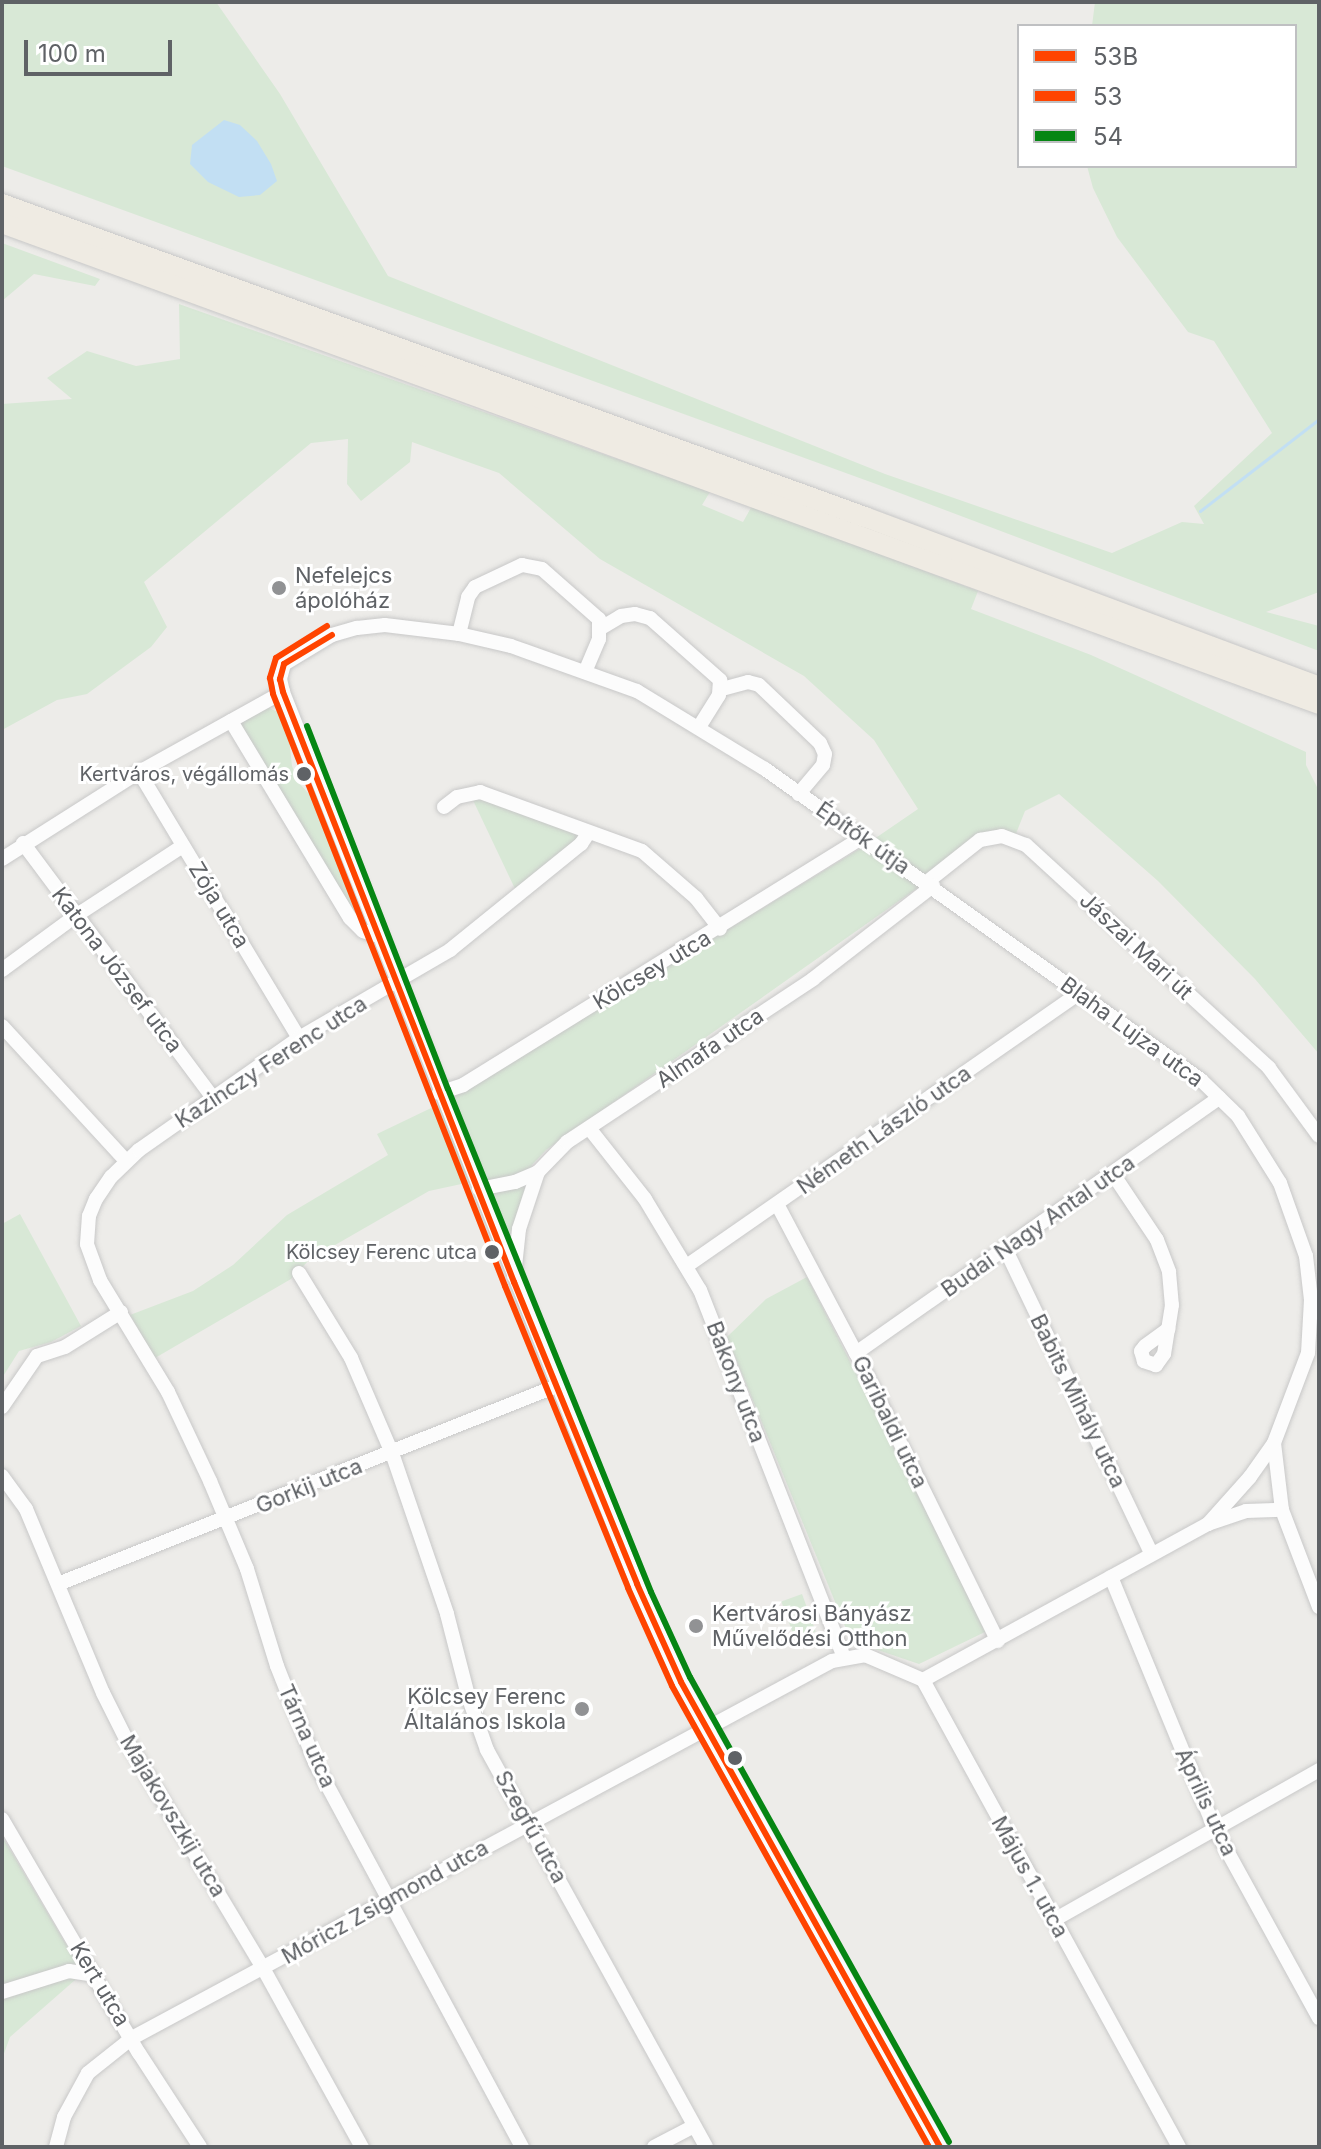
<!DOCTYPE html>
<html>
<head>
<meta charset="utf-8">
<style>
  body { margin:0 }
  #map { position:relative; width:1321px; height:2149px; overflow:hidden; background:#edece9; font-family:Inter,sans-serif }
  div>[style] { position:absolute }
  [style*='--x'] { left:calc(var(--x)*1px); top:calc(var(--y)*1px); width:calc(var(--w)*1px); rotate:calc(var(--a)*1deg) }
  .green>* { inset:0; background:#d8e8d6; transform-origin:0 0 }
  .water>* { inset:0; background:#c2dff3 }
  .stream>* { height:3px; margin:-1.5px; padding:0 1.5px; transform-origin:1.5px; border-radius:1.5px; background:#c2dff3 }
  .roads { filter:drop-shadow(0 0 2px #c8c8c8) drop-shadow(0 0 2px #c8c8c8) }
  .minor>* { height:14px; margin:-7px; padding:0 7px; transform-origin:7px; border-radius:7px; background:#fcfcfc }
  .highway>* { height:20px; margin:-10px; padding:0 10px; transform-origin:10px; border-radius:10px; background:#efebe3 }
  .bus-1>* { height:6px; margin:-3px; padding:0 3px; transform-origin:3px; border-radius:3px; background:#f40 }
  .bus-2>* { height:6px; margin:-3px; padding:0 3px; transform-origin:3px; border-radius:3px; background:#f40 }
  .bus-3>* { height:6px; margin:-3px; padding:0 3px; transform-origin:3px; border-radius:3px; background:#068613 }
  .dots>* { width:22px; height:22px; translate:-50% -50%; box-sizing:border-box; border:4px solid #fff; border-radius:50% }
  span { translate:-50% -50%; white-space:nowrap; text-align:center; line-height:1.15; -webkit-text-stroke:6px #fff; paint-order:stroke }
  .bus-label { font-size:20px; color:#5f6266 }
  .right { translate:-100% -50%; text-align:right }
  .poi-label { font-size:22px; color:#5f6266 }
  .left { translate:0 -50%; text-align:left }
  .street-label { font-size:22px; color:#5f6266 }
  .frame { position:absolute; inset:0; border:4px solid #5f6266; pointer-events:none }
  .legend { position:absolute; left:1017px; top:24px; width:280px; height:144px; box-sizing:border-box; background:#fff; border:2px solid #bfc0c2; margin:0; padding:10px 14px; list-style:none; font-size:24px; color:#5f6266 }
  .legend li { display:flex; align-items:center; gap:16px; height:40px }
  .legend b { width:40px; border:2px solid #bfc0c2 }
  .scale { position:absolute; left:24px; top:40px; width:148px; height:36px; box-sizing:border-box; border:4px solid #5f6266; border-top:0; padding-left:10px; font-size:24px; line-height:28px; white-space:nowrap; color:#5f6266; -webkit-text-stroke:6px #fff; paint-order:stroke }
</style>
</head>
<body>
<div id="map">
  <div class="green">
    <div style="clip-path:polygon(2px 2px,216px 2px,280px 94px,388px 276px,885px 474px,1112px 553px,1182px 522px,1204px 524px,1194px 506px,1272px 433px,1214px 341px,1188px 332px,1117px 237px,1093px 188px,1087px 166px,1295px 166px,1295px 26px,1092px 26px,1095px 2px,1319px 2px,1319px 592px,1266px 612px,1319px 626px,1319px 651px,876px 484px,2px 166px)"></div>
    <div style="clip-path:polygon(2px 243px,100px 279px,95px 286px,34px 274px,2px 301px)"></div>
    <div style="clip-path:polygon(179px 304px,710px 492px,702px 505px,743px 522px,752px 506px,978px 591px,971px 609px,1091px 655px,1306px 752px,1306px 765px,1319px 791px,1319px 1054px,1255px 979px,1158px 881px,1059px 794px,1025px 811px,1015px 836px,1002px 834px,923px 884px,546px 1150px,532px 1165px,511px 1248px,480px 1180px,429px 1191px,309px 1260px,291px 1279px,155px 1358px,130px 1315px,193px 1291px,233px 1265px,287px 1215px,388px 1155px,377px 1134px,454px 1097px,861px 848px,918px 809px,874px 740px,804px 676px,600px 559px,499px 473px,412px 442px,410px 462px,361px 501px,347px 484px,348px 439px,311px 443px,144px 582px,167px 627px,151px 647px,87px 694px,57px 700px,2px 730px,2px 404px,72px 399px,47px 378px,87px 351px,136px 366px,180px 359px)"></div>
    <div style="clip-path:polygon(265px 706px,282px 714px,288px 729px,292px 766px,299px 783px,318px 804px,368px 934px,239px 724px)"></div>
    <div style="clip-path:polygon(471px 796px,583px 834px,518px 895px)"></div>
    <div style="clip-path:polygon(20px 1214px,81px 1326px,51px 1342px,19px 1351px,2px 1378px,2px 1224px)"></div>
    <div style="clip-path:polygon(807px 1277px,987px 1631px,919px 1664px,851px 1641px,727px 1337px,766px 1299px)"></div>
    <div style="left:802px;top:1594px;width:40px;height:22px;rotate:70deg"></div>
    <div style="clip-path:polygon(2px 1836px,83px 1973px,10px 2037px,2px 2059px)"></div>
  </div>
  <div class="water">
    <div style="clip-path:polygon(224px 120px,240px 125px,257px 141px,271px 164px,277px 181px,260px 195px,239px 197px,208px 182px,190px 164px,192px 145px)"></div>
  </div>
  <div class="stream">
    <div style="--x:1200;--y:511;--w:150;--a:-37.7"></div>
  </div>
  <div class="roads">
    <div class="minor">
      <div style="--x:601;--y:628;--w:23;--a:-31"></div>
      <div style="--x:621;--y:616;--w:14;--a:-8"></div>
      <div style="--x:635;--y:614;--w:16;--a:15"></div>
      <div style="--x:650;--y:618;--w:94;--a:41.5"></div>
      <div style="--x:720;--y:680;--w:15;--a:94"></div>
      <div style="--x:719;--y:695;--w:38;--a:122"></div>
      <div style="--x:459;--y:634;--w:38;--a:-76"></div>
      <div style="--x:468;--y:597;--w:12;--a:-55"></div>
      <div style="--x:475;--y:587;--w:52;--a:-25.1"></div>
      <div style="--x:522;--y:565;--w:20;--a:11"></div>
      <div style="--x:542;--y:569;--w:76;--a:41.3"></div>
      <div style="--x:599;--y:619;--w:20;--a:90"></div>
      <div style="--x:599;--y:639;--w:36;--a:113"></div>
      <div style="--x:722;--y:689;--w:27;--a:-15"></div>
      <div style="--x:748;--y:682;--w:11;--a:15"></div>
      <div style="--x:759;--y:685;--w:84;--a:43.6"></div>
      <div style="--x:820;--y:743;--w:12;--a:66"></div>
      <div style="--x:825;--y:754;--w:11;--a:100"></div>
      <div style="--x:823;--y:765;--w:38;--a:130"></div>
      <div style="--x:231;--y:721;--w:230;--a:58.9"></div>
      <div style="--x:350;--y:918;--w:18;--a:45"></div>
      <div style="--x:363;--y:931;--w:16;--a:18"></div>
      <div style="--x:139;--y:772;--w:310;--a:59"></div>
      <div style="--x:444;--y:807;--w:16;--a:-38"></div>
      <div style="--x:457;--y:797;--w:24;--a:-12"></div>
      <div style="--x:480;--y:792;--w:172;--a:20"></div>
      <div style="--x:642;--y:851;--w:72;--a:41"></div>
      <div style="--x:696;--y:898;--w:39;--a:52"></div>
      <div style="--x:23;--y:843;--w:317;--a:53.3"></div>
      <div style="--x:2;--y:859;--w:162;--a:-32.4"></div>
      <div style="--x:139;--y:772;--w:165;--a:-29.1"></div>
      <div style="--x:927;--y:882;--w:68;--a:-38.4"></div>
      <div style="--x:980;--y:840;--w:22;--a:-10"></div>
      <div style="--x:1002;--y:836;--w:26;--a:21"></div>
      <div style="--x:1026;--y:845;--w:330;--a:42.5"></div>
      <div style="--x:1269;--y:1068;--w:84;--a:53.7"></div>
      <div style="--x:2;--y:970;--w:93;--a:-36.3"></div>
      <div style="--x:77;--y:915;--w:126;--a:-33.1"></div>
      <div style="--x:2;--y:1026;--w:183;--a:47.4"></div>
      <div style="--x:439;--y:1093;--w:25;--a:-18"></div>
      <div style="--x:463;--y:1085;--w:468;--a:-31.8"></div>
      <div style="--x:589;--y:1128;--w:90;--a:51.7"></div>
      <div style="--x:645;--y:1199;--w:106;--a:58.9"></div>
      <div style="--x:700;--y:1290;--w:394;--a:68.6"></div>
      <div style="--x:1113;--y:1174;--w:79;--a:56.3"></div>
      <div style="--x:1157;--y:1240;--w:34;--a:69"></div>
      <div style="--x:1169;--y:1272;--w:33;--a:85"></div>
      <div style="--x:1172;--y:1305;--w:24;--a:99"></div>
      <div style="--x:1168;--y:1329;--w:25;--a:99"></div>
      <div style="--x:1164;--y:1354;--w:14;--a:126"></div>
      <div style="--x:1156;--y:1365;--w:13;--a:-162"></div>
      <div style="--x:1144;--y:1361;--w:10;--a:-107"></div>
      <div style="--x:1141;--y:1351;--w:6;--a:-51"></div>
      <div style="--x:1145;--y:1346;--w:29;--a:-36"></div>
      <div style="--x:479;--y:1189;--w:37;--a:-11"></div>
      <div style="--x:515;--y:1182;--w:25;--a:-23"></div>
      <div style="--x:538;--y:1172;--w:42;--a:-46"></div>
      <div style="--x:567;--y:1142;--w:295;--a:-33.5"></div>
      <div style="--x:813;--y:979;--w:152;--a:-37.8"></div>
      <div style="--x:777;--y:1204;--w:169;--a:62.1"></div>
      <div style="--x:856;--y:1353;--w:321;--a:63.8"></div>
      <div style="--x:1005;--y:1248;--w:338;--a:64.4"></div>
      <div style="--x:688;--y:1265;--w:476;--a:-34.8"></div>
      <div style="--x:299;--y:1273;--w:100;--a:58.5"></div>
      <div style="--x:351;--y:1358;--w:103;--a:66.7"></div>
      <div style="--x:392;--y:1453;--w:170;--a:71.1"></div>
      <div style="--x:447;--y:1614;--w:85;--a:75.6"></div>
      <div style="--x:468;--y:1696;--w:57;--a:70.6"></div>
      <div style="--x:487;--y:1750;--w:453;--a:61.1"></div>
      <div style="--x:514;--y:1276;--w:47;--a:-83.9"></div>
      <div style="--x:519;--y:1229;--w:60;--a:-71.6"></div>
      <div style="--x:856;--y:1353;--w:444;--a:-35.1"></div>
      <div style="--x:2;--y:1407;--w:62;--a:-55.5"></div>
      <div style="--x:37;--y:1356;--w:29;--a:-18"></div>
      <div style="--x:65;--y:1347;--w:66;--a:-32"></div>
      <div style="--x:1274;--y:1443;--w:67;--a:83.2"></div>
      <div style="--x:1282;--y:1510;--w:104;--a:69.1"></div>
      <div style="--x:2;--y:1476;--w:41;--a:54"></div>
      <div style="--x:26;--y:1509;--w:199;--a:67.3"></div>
      <div style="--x:103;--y:1693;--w:51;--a:63.4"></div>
      <div style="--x:126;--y:1739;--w:267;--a:59.1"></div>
      <div style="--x:263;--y:1968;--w:205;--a:61.1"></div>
      <div style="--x:1111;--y:1577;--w:270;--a:67.6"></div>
      <div style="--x:1214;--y:1827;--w:218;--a:61.2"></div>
      <div style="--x:58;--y:1584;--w:539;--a:-21.66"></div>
      <div style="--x:923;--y:1680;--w:325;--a:-28.7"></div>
      <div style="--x:1208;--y:1524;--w:40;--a:-18.9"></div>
      <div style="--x:1246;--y:1511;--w:36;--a:-2"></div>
      <div style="--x:2;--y:1819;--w:271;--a:59.7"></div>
      <div style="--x:139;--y:2053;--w:112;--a:57"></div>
      <div style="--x:1054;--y:1920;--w:305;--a:-29.5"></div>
      <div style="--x:2;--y:1992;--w:70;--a:-17.4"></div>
      <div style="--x:69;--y:1971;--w:25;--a:9"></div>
      <div style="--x:56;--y:2147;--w:31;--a:-75"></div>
      <div style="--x:64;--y:2117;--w:50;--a:-61.4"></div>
      <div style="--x:88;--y:2073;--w:56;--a:-38.5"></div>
      <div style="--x:132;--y:2038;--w:795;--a:-28.31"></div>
      <div style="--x:832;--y:1661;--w:34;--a:-10"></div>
      <div style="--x:865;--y:1655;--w:63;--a:23.3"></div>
      <div style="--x:923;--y:1680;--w:533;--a:61.27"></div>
      <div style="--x:522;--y:2147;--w:437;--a:-118.3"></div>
      <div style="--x:315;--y:1762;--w:103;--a:-111.6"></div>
      <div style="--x:277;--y:1666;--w:102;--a:-107.2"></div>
      <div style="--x:247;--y:1569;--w:95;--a:-112.8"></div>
      <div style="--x:210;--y:1481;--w:98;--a:-115.3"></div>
      <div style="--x:168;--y:1392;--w:131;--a:-121.3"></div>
      <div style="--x:100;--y:1280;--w:38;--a:-110"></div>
      <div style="--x:87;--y:1244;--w:28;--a:-86"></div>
      <div style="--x:89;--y:1216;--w:18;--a:-68"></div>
      <div style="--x:96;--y:1199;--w:27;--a:-56"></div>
      <div style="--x:111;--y:1177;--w:39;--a:-44"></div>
      <div style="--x:139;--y:1150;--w:195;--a:-35"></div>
      <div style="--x:299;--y:1038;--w:175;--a:-30.2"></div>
      <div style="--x:450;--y:950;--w:169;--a:-39"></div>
      <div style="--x:581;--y:844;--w:14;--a:-56"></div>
      <div style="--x:654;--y:2147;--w:45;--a:-27.7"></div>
      <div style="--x:940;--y:2147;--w:532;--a:-119.12"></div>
      <div style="--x:681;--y:1682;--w:107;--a:-114.2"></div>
      <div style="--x:637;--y:1584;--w:960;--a:-111.65"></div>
      <div style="--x:283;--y:692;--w:13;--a:-103"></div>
      <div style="--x:280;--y:679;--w:16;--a:-75"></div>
      <div style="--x:284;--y:664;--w:56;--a:-31.1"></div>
      <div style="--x:332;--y:635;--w:26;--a:-16"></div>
      <div style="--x:357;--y:628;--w:28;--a:-6"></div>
      <div style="--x:385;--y:625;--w:75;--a:6.9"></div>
      <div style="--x:459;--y:634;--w:53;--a:13"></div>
      <div style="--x:511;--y:646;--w:134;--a:19.7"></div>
      <div style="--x:637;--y:691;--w:150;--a:31.4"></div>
      <div style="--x:765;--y:769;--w:536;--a:35.5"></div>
      <div style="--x:1201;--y:1080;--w:52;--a:44.2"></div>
      <div style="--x:1238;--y:1116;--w:79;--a:57.9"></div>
      <div style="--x:1280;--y:1183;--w:77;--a:70.4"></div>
      <div style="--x:1306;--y:1256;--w:44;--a:83.5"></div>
      <div style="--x:1311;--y:1300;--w:53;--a:93.2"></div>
      <div style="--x:1308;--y:1353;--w:96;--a:110.7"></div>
      <div style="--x:1274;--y:1443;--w:42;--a:125.2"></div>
      <div style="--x:1250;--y:1477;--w:63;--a:131.8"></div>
    </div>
    <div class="highway">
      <div style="--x:2;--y:204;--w:918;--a:19.94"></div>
      <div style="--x:865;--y:517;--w:485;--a:20.5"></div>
      <div style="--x:2;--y:223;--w:1402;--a:20.06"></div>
    </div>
  </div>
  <div class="bus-1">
    <div style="--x:332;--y:635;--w:56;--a:148.9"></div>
    <div style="--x:284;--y:664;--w:16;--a:105"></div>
    <div style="--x:280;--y:679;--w:13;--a:77"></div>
    <div style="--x:283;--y:692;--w:634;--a:68.62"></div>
    <div style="--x:514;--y:1282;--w:326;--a:67.8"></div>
    <div style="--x:637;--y:1584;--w:107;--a:65.8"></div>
    <div style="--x:681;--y:1682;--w:532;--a:60.88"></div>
  </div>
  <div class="bus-2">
    <div style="--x:327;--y:626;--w:60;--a:147.9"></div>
    <div style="--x:276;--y:658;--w:21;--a:107"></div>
    <div style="--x:270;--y:678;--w:16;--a:79"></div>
    <div style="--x:273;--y:694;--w:636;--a:68.6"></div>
    <div style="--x:505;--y:1286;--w:326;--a:67.8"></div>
    <div style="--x:628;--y:1588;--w:107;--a:65.8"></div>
    <div style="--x:672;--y:1686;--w:528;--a:60.86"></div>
  </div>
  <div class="bus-3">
    <div style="--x:307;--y:726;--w:389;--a:68.8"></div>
    <div style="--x:448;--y:1089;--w:542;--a:68.02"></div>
    <div style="--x:651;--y:1592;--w:94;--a:65.4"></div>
    <div style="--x:690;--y:1677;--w:532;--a:60.88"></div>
  </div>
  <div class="dots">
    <div style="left:279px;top:588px;background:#919294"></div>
    <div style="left:304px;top:774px;background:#5f6266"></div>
    <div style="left:492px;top:1252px;background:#5f6266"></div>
    <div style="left:696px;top:1626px;background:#919294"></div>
    <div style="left:582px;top:1709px;background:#919294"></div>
    <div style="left:735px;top:1758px;background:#5f6266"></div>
  </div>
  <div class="bus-label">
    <span class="right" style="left:289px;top:774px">Kertváros, végállomás</span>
    <span class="right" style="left:477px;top:1252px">Kölcsey Ferenc utca</span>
  </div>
  <div class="poi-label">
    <span class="left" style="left:295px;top:588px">Nefelejcs<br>ápolóház</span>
    <span class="left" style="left:712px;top:1626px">Kertvárosi Bányász<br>Művelődési Otthon</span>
    <span class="right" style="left:566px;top:1709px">Kölcsey Ferenc<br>Általános Iskola</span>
  </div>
  <div class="street-label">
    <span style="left:863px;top:838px;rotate:35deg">Építők útja</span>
    <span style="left:219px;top:905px;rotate:59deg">Zója utca</span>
    <span style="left:1136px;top:946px;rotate:43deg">Jászai Mari út</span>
    <span style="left:117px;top:970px;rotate:53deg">Katona József utca</span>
    <span style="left:652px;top:970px;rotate:-31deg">Kölcsey utca</span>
    <span style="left:1132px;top:1032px;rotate:36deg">Blaha Lujza utca</span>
    <span style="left:710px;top:1048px;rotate:-34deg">Almafa utca</span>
    <span style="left:271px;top:1062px;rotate:-33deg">Kazinczy Ferenc utca</span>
    <span style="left:884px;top:1130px;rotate:-35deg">Németh László utca</span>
    <span style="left:1038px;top:1226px;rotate:-35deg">Budai Nagy Antal utca</span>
    <span style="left:736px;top:1382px;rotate:69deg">Bakony utca</span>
    <span style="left:1078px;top:1401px;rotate:64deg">Babits Mihály utca</span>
    <span style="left:890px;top:1422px;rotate:64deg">Garibaldi utca</span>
    <span style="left:309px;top:1486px;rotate:-22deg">Gorkij utca</span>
    <span style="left:307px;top:1736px;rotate:66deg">Tárna utca</span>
    <span style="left:1206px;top:1802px;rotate:65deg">Április utca</span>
    <span style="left:173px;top:1816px;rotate:59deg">Majakovszkij utca</span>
    <span style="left:531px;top:1827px;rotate:61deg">Szegfű utca</span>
    <span style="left:1030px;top:1877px;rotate:61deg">Május 1. utca</span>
    <span style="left:385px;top:1902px;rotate:-29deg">Móricz Zsigmond utca</span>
    <span style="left:100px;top:1984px;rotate:59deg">Kert utca</span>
  </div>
  <div class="frame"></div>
  <ul class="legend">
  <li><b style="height:10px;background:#f40"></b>53B</li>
  <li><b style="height:10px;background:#f40"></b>53</li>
  <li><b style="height:10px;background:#068613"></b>54</li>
  </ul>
  <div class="scale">100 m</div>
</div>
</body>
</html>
